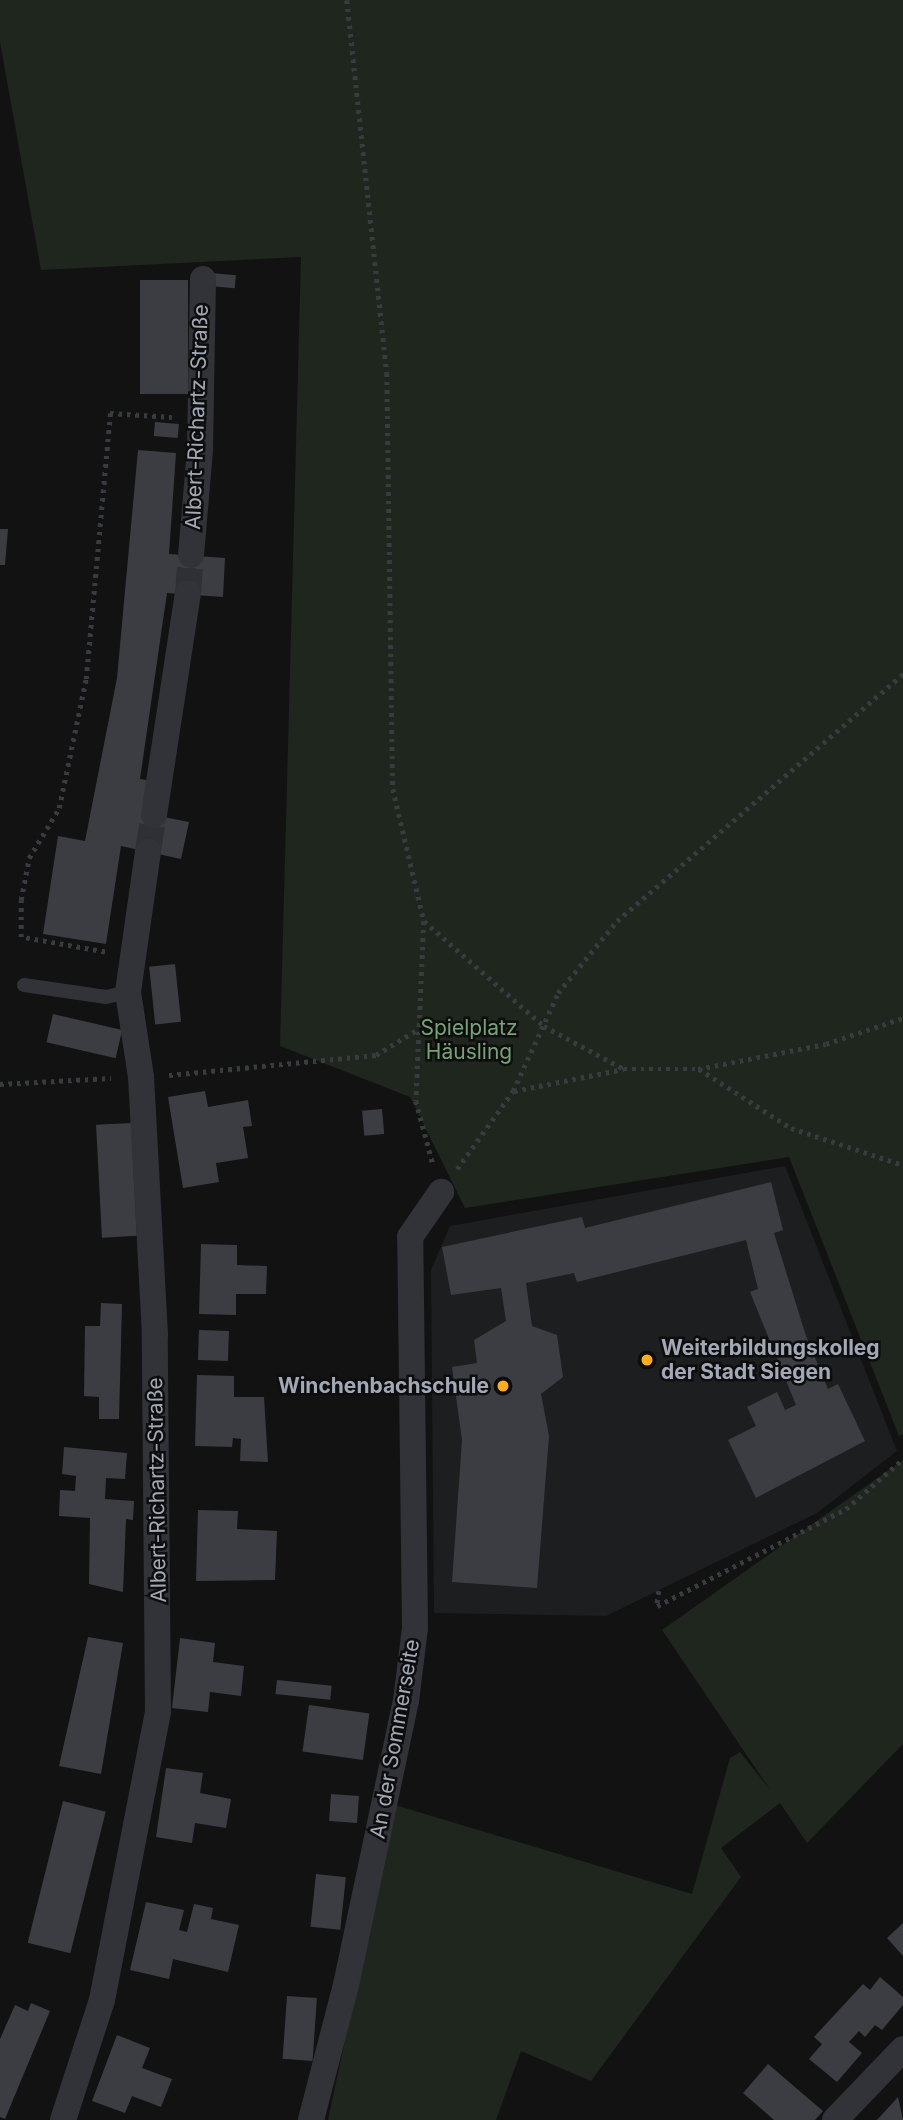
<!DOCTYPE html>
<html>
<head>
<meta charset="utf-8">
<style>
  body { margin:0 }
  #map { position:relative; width:903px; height:2120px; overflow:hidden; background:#121213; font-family:Inter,sans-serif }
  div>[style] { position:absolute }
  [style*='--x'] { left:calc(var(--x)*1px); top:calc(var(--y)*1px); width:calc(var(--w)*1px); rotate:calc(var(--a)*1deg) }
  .built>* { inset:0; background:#1d1e20 }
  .green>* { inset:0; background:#1e261e }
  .building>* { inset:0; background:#3c3d43; transform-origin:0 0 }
  .street-tunnel>* { height:26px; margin-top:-13px; transform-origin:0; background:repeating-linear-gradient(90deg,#2f3033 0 26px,transparent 0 39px) }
  .path>* { height:4.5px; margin-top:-2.25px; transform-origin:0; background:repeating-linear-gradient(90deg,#383b40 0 3.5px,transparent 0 8.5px) }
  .lane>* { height:14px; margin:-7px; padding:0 7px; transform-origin:7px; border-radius:7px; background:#323339 }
  .street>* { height:26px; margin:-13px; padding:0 13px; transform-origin:13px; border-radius:13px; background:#323339 }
  .dots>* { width:19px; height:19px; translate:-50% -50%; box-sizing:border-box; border:4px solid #0d0d0e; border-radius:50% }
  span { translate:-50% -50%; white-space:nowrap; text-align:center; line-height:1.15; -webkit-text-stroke:5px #0d0d0e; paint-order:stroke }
  .street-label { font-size:21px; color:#a2a8b5 }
  .park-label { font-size:21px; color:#77a278 }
  .poi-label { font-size:21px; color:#a2a8b5; font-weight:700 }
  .left { translate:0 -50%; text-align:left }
  .right { translate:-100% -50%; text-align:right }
</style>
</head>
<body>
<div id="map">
  <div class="built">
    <div style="clip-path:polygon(785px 1166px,897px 1451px,817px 1513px,606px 1616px,434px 1613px,431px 1270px,450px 1226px)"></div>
  </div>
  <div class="green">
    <div style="clip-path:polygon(0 0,903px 0,903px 1434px,899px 1436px,789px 1157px,465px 1208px,410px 1097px,280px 1046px,301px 257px,41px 270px,0 42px)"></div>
    <div style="clip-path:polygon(903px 1460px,903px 1744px,807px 1843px,780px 1803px,721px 1848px,741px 1877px,591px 2081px,521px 2051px,496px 2120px,328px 2120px,395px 1805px,692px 1894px,730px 1758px,740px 1752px,771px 1791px,662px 1630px)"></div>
  </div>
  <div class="building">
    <div style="left:211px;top:273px;width:25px;height:13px;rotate:5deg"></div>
    <div style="left:140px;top:280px;width:48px;height:114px"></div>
    <div style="left:155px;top:422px;width:24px;height:14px;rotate:5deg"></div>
    <div style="clip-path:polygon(138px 450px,176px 453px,169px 554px,225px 558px,223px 597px,167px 593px,140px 779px,153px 781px,148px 814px,189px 822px,181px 859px,121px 846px,106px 944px,43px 934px,58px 836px,85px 841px,117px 678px)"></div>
    <div style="clip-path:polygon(0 529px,8px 529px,5px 565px,0 565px)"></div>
    <div style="left:175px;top:964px;width:58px;height:26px;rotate:84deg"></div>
    <div style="left:53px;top:1014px;width:71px;height:29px;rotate:13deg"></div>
    <div style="clip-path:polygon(205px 1091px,208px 1107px,248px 1100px,252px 1126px,243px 1127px,248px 1158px,216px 1163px,219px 1182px,183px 1188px,168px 1097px)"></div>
    <div style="left:382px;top:1109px;width:25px;height:20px;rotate:85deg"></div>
    <div style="left:131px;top:1123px;width:113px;height:35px;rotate:87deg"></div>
    <div style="clip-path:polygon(771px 1182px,783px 1230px,774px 1233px,806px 1336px,828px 1389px,838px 1384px,865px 1441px,756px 1498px,728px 1440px,756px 1426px,747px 1407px,777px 1392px,785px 1410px,796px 1405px,750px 1292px,758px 1289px,746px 1240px,577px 1282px,574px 1273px,526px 1283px,532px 1326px,557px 1335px,563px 1377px,541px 1394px,549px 1436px,537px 1588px,452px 1582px,462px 1440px,452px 1367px,477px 1363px,474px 1340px,506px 1321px,501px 1288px,451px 1295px,442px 1247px,582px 1217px,585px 1228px)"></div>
    <div style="clip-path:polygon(201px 1244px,237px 1245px,237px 1265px,267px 1266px,266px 1294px,236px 1294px,236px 1315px,199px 1314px)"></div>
    <div style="clip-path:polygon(101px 1303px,122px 1304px,119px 1419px,99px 1419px,99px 1397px,84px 1396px,85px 1326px,100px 1326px)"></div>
    <div style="left:199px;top:1330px;width:30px;height:30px;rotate:2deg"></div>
    <div style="clip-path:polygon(197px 1375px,234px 1376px,234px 1397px,264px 1397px,268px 1462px,240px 1461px,241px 1439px,233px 1438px,232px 1447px,195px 1446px)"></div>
    <div style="clip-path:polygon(64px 1447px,127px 1453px,125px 1479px,106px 1478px,105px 1499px,134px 1501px,133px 1520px,126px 1519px,123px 1592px,89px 1584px,90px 1518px,59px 1516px,60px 1490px,75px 1491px,76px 1476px,62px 1474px)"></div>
    <div style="clip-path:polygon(198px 1510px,238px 1511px,237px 1529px,277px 1531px,275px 1580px,196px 1581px)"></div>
    <div style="clip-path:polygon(88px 1637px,123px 1643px,101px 1774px,59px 1766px)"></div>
    <div style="clip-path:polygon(180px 1638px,215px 1643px,213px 1662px,244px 1666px,241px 1696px,210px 1692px,208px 1712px,172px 1708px)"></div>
    <div style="left:277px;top:1680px;width:55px;height:14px;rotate:6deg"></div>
    <div style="left:309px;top:1705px;width:61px;height:47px;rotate:8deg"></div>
    <div style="clip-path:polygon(166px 1768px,203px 1773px,200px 1793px,231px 1799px,226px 1828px,195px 1823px,192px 1843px,156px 1837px)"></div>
    <div style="left:331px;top:1794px;width:28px;height:27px;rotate:4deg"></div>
    <div style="left:63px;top:1801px;width:44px;height:146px;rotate:14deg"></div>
    <div style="left:316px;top:1874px;width:30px;height:53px;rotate:6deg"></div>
    <div style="clip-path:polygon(146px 1902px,184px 1910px,179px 1930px,187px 1932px,194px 1904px,213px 1908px,211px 1919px,239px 1925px,228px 1972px,173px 1959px,169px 1979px,130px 1970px)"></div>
    <div style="clip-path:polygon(903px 1923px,903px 1956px,887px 1938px)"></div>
    <div style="clip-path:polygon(880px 1977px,903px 1997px,903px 2005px,882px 2030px,875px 2025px,865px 2037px,859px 2031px,849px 2042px,862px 2053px,837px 2082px,809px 2059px,822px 2044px,814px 2037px,863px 1984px,870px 1990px)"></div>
    <div style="left:287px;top:1996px;width:30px;height:63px;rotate:4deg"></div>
    <div style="clip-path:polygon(31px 2003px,50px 2011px,5px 2119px,0 2117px,0 2039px,15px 2005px,28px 2011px)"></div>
    <div style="clip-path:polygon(117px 2035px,150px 2048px,142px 2068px,172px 2079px,161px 2107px,132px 2096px,125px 2113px,92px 2101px)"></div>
    <div style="clip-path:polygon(768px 2064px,823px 2111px,815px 2120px,774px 2120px,743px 2093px)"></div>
    <div style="clip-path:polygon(898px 2097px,903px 2120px,877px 2120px)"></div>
  </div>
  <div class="street-tunnel">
    <div style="--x:188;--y:594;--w:39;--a:-86"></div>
    <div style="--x:148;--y:851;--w:36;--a:-81"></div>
  </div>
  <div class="path">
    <div style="--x:347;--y:0;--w:375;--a:83.9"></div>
    <div style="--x:387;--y:373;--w:416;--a:89.2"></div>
    <div style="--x:393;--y:789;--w:136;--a:76.8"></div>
    <div style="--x:424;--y:921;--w:159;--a:41.2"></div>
    <div style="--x:544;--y:1026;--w:91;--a:28.3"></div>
    <div style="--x:424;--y:921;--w:180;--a:92.5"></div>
    <div style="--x:416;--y:1101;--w:65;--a:74.9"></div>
    <div style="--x:105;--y:952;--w:85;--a:-169.9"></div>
    <div style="--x:21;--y:937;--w:37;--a:-90"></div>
    <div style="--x:21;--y:900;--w:43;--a:-79.2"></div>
    <div style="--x:29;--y:858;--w:58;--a:-59"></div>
    <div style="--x:59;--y:808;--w:132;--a:-78.2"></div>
    <div style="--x:86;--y:679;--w:267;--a:-84.8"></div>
    <div style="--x:110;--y:413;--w:62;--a:3.7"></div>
    <div style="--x:699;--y:1069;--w:109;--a:32.7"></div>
    <div style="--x:791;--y:1128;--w:118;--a:18.3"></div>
    <div style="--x:169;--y:1075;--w:208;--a:-5.5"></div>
    <div style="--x:376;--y:1055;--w:48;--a:-31.4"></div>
    <div style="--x:0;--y:1084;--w:111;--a:-3.1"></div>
    <div style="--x:514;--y:1091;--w:112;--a:-11.3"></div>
    <div style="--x:624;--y:1069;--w:74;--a:0"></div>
    <div style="--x:698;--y:1069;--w:130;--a:-11.1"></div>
    <div style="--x:826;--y:1044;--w:81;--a:-18.7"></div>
    <div style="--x:457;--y:1169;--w:96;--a:-54.3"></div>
    <div style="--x:513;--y:1091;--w:108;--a:-65.3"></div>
    <div style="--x:558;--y:993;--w:93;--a:-50.7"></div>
    <div style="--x:617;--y:921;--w:378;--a:-40.8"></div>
    <div style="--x:659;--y:1591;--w:15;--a:98"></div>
    <div style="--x:657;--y:1606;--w:212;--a:-27.2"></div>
    <div style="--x:846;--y:1509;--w:76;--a:-41.3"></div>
  </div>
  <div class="lane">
    <div style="--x:24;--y:985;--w:83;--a:8.3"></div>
    <div style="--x:106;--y:997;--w:23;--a:-13"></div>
  </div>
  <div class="street">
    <div style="--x:191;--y:555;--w:106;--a:-85.1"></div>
    <div style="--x:200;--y:449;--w:170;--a:-89"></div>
    <div style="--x:154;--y:815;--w:224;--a:-81.3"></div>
    <div style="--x:63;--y:2120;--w:126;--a:-72"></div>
    <div style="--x:102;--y:2000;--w:294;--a:-79"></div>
    <div style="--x:158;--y:1711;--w:376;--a:-90.5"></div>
    <div style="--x:155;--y:1335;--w:258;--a:-93.1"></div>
    <div style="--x:141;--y:1077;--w:86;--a:-98.7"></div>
    <div style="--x:128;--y:992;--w:142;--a:-81.9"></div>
    <div style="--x:311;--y:2120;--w:139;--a:-75.5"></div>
    <div style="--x:346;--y:1985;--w:290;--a:-78.1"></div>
    <div style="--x:406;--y:1701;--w:74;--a:-83"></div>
    <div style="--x:415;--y:1628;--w:391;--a:-90.7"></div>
    <div style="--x:410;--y:1237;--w:55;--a:-55.4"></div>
    <div style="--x:835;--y:2120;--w:98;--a:-46.2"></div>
  </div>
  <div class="dots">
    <div style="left:647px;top:1360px;background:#ffac1e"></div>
    <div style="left:503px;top:1386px;background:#ffac1e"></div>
  </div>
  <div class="street-label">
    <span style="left:197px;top:417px;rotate:-88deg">Albert-Richartz-Straße</span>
    <span style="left:157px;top:1490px;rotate:-91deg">Albert-Richartz-Straße</span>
    <span style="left:395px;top:1739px;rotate:-80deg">An der Sommerseite</span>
  </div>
  <div class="park-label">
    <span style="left:469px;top:1040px">Spielplatz<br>Häusling</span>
  </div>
  <div class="poi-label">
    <span class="left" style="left:661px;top:1360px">Weiterbildungskolleg<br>der Stadt Siegen</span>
    <span class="right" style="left:489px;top:1386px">Winchenbachschule</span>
  </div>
</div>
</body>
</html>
